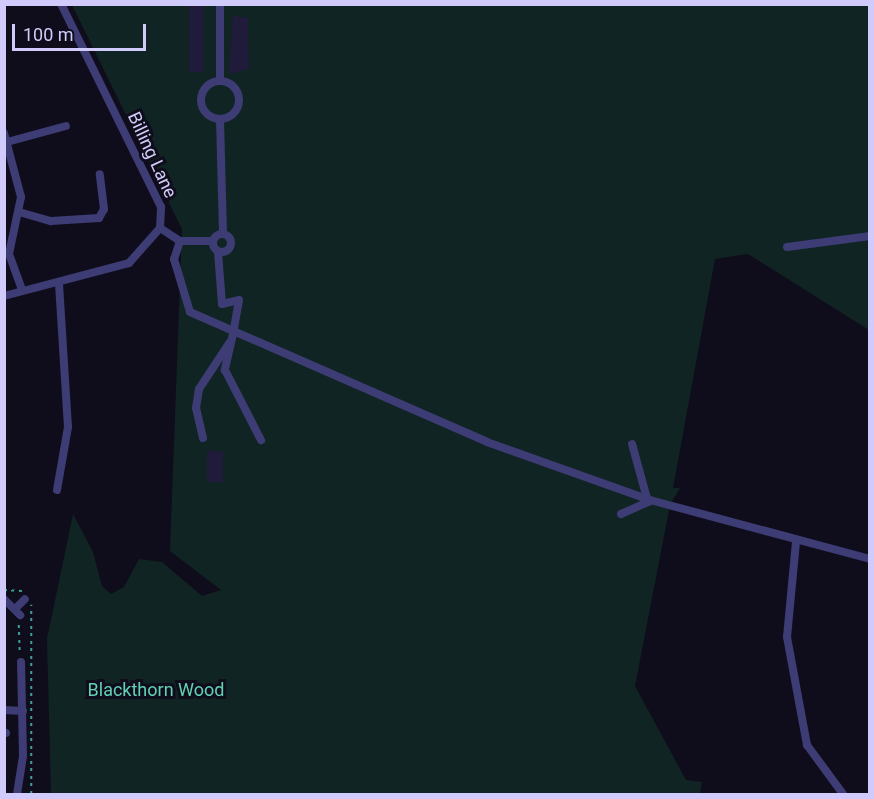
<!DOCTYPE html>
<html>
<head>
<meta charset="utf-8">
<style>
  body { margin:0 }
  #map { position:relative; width:874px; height:799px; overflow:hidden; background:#0f0d1b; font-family:Roboto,sans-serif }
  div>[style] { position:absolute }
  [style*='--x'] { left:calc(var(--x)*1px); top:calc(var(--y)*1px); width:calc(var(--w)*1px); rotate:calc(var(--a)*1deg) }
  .green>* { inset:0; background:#102423 }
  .building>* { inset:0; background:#201b3a; transform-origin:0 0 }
  .path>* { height:1.5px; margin-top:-0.75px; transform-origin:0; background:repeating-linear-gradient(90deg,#38a299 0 3px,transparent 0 7.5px) }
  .minor>* { height:8px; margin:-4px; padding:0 4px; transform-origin:4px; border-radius:4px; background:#3d3c75 }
  .minor>.ring { margin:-4px; padding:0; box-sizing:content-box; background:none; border:8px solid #3d3c75; border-radius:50% }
  span { translate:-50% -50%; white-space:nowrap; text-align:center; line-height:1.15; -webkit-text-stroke:6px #0f0d1b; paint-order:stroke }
  .street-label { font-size:18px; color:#d0cbfa }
  .park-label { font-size:18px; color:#60d1b3 }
  .frame { position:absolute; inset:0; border:6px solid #d0cbfa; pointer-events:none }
  .scale { position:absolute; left:12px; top:24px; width:134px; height:27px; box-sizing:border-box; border:3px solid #d0cbfa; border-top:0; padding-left:8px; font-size:18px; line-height:21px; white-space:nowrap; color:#d0cbfa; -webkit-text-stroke:4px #0f0d1b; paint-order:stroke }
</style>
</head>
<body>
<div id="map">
  <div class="green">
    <div style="clip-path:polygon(72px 5px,869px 5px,869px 330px,748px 254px,715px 259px,673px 488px,680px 488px,670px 505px,635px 686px,686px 780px,702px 782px,700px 794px,51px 794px,47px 639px,73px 514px,93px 552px,102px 586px,111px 594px,124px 587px,139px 559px,162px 562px,202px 596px,221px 590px,170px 551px,182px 229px)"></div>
  </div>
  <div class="building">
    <div style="left:189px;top:4px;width:15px;height:68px"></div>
    <div style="clip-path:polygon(233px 16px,248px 18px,249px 68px,234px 73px,229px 73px)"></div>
    <div style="left:207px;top:451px;width:16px;height:31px"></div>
  </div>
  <div class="path">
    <div style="--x:4;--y:590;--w:18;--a:3"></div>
    <div style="--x:19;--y:625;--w:28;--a:88"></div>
    <div style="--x:31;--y:794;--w:189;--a:-90"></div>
  </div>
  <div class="minor">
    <div style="--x:220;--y:4;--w:77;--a:90"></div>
    <div class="ring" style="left:201px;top:81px;width:30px;height:30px"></div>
    <div style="--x:220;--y:119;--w:115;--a:88.5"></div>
    <div style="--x:4;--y:133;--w:66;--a:75.1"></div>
    <div style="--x:21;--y:197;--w:58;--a:101.9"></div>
    <div style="--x:9;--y:254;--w:38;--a:70"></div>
    <div style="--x:7;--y:142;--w:61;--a:-15.2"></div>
    <div style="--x:19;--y:212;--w:33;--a:16"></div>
    <div style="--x:51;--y:221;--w:48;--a:-3.6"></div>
    <div style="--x:99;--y:218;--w:10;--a:-61"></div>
    <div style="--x:104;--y:209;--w:35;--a:-97"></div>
    <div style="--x:160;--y:228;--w:24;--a:33"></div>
    <div style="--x:180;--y:241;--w:33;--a:0"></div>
    <div class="ring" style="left:213px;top:234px;width:10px;height:10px"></div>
    <div style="--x:180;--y:241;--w:19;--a:108"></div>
    <div style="--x:174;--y:259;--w:55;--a:73.2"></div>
    <div style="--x:190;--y:312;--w:324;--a:23.6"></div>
    <div style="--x:487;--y:442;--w:173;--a:19.6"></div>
    <div style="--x:650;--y:500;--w:228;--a:15"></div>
    <div style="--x:787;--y:247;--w:84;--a:-7.5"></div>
    <div style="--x:218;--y:252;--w:52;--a:85.6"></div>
    <div style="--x:222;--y:304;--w:17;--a:-13"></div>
    <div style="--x:239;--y:300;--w:28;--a:100"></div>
    <div style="--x:4;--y:296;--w:129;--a:-14.8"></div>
    <div style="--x:129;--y:263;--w:47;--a:-48.5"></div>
    <div style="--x:160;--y:228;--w:21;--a:-87"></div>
    <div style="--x:161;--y:207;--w:226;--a:-116.2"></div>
    <div style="--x:233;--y:334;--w:37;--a:103"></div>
    <div style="--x:225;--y:370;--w:79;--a:62.8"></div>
    <div style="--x:203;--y:438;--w:31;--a:-103"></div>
    <div style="--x:196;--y:408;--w:19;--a:-81"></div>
    <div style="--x:199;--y:389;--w:56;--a:-56.6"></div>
    <div style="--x:57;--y:490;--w:64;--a:-80.1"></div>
    <div style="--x:68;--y:427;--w:145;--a:-93.6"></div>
    <div style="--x:621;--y:514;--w:30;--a:-24"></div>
    <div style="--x:648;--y:502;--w:60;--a:-105.4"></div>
    <div style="--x:796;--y:542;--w:95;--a:95.4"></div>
    <div style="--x:787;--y:637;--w:110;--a:79.5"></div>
    <div style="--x:807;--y:745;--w:61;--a:53.7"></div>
    <div style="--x:4;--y:599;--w:23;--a:45"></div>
    <div style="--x:17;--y:607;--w:11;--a:-45"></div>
    <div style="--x:4;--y:710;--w:19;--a:3"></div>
    <div style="--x:4;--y:733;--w:2;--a:0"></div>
    <div style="--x:17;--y:794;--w:38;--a:-81"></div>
    <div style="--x:23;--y:756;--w:94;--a:-91.2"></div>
  </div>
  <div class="street-label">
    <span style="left:152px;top:155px;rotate:65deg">Billing Lane</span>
  </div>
  <div class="park-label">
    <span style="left:156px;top:690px">Blackthorn Wood</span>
  </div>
  <div class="frame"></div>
  <div class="scale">100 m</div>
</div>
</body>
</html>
